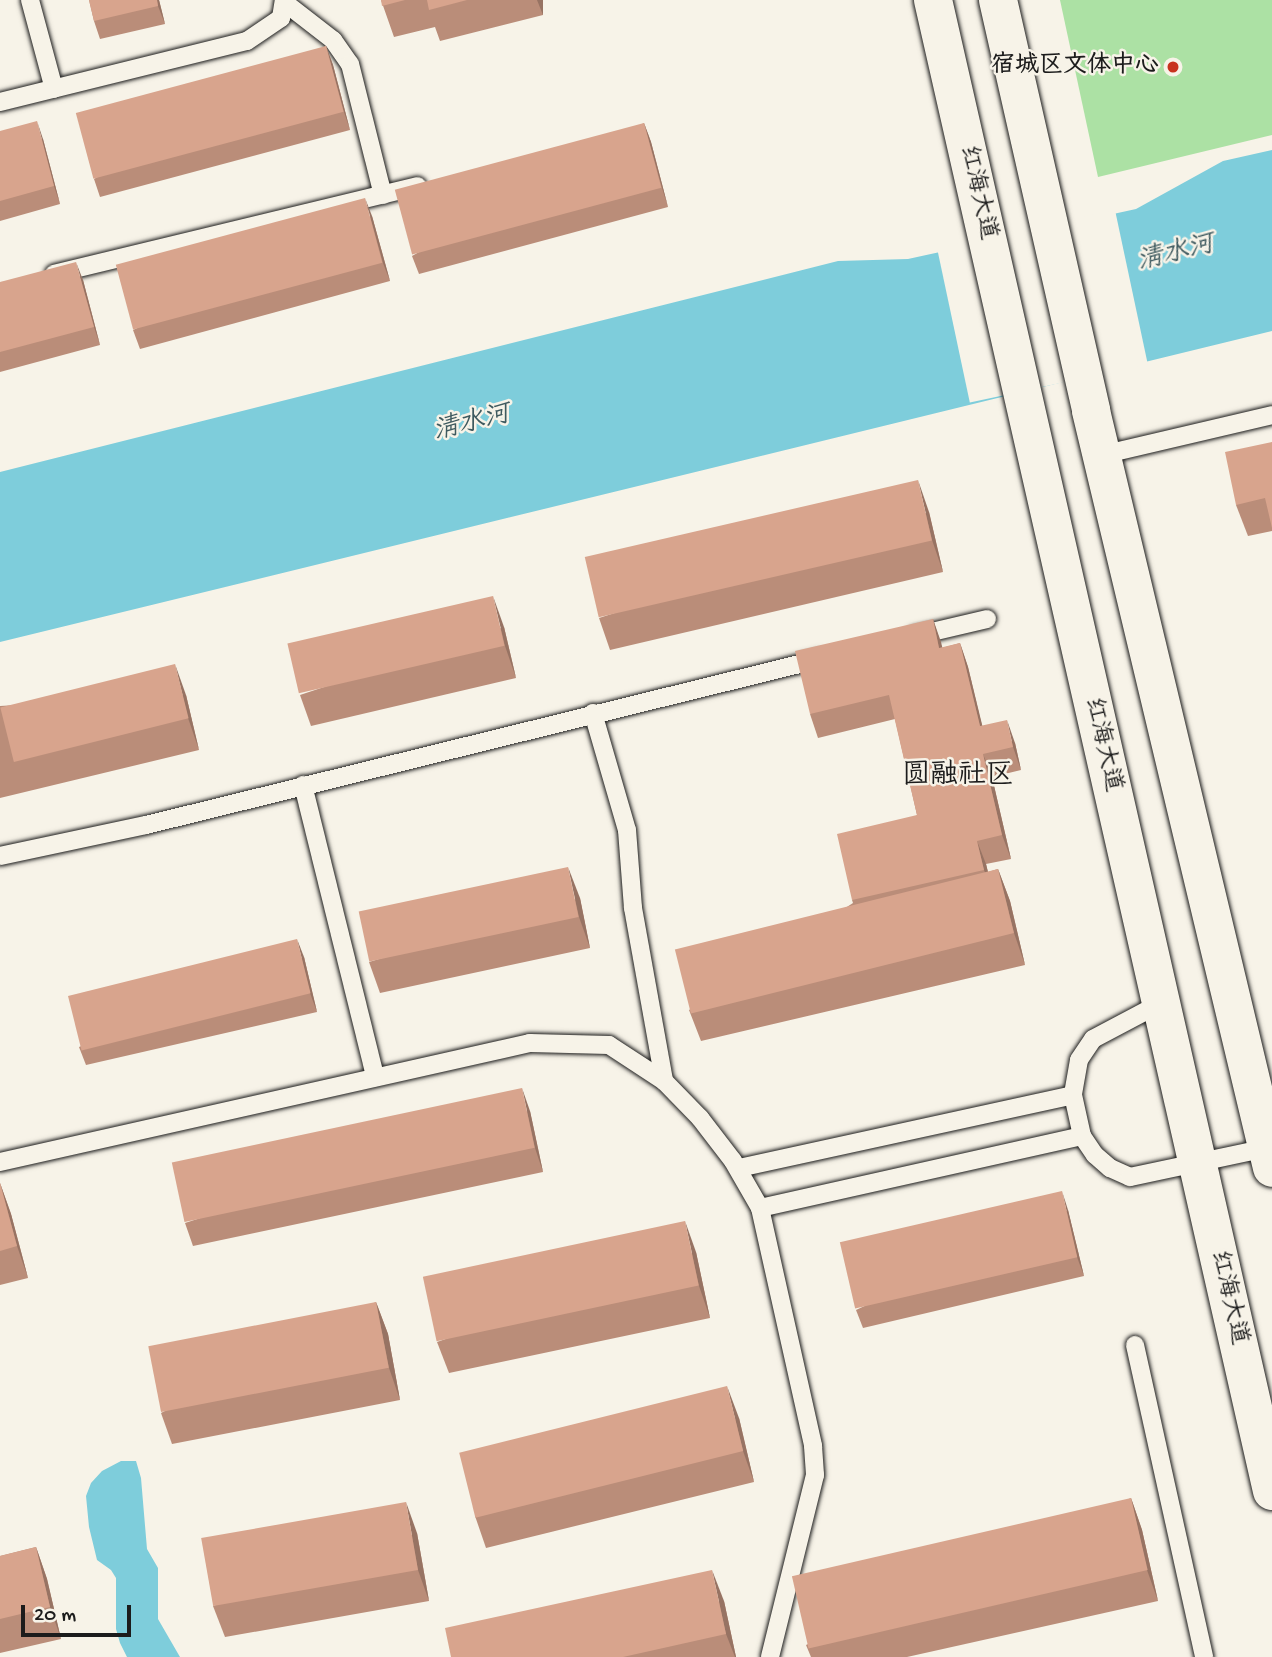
<!DOCTYPE html>
<html>
<head>
<meta charset="utf-8">
<style>
  body { margin:0 }
  #map { position:relative; width:1272px; height:1657px; overflow:hidden; background:#f7f3e8; font-family:"Gochi Hand","LXGW WenKai TC",sans-serif }
  div>[style] { position:absolute }
  [style*='--x'] { left:calc(var(--x)*1px); top:calc(var(--y)*1px); width:calc(var(--w)*1px); rotate:calc(var(--a)*1deg) }
  .green>* { inset:0; background:#ace1a4 }
  .water>* { inset:0; background:#7ecddb }
  .pier>* { inset:0; background:#f7f3e8; transform-origin:0 0 }
  .roads { filter:drop-shadow(0 0 2px #1c1c1c) drop-shadow(0 0 2px #1c1c1c) }
  .service>* { height:18px; margin:-9px; padding:0 9px; transform-origin:9px; border-radius:9px; background:#f7f3e8 }
  .secondary>* { height:38px; margin:-19px; padding:0 19px; transform-origin:19px; border-radius:19px; background:#f7f3e8 }
  .wall>* { inset:0; background:#ba8d79 }
  .shaded-wall>* { inset:0; background:#977363 }
  .building>* { inset:0; background:#d8a48d; transform-origin:0 0 }
  .dots>* { width:19px; height:19px; translate:-50% -50%; box-sizing:border-box; border:4px solid #f7f3e8; border-radius:50% }
  span { translate:-50% -50%; white-space:nowrap; text-align:center; line-height:1.15; -webkit-text-stroke:5px #f7f3e8; paint-order:stroke }
  .poi-label { font-size:24px; color:#1c1c1c; font-weight:700 }
  .right { translate:-100% -50%; text-align:right }
  .street-label { font-size:24px; color:#1c1c1c }
  .water-label { font-size:26px; color:#3e5a5f; font-style:italic }
  .quarter-label { font-size:28px; color:#1c1c1c }
  .scale { position:absolute; left:21px; top:1605px; width:110px; height:32px; box-sizing:border-box; border:4px solid #1c1c1c; border-top:0; padding-left:9px; font-size:21px; line-height:24px; white-space:nowrap; color:#1c1c1c; -webkit-text-stroke:5px #f7f3e8; paint-order:stroke }
</style>
</head>
<body>
<div id="map">
  <div class="green">
    <div style="clip-path:polygon(1060px 0,1272px 0,1272px 135px,1098px 177px)"></div>
  </div>
  <div class="water">
    <div style="clip-path:polygon(1272px 150px,1272px 331px,0 642px,0 472px,838px 261px,908px 259px,1136px 209px,1223px 161px)"></div>
    <div style="clip-path:polygon(121px 1461px,136px 1461px,141px 1478px,147px 1549px,158px 1568px,158px 1619px,180px 1657px,127px 1657px,120px 1643px,116px 1629px,116px 1578px,111px 1570px,97px 1560px,89px 1527px,86px 1496px,91px 1483px,102px 1471px)"></div>
  </div>
  <div class="pier">
    <div style="left:1115px;top:210px;width:158px;height:182px;rotate:78deg"></div>
  </div>
  <div class="roads">
    <div class="service">
      <div style="--x:30;--y:0;--w:92;--a:74.9"></div>
      <div style="--x:284;--y:2;--w:62;--a:37.8"></div>
      <div style="--x:333;--y:40;--w:29;--a:55"></div>
      <div style="--x:350;--y:64;--w:135;--a:75.9"></div>
      <div style="--x:0;--y:102;--w:254;--a:-13.9"></div>
      <div style="--x:247;--y:41;--w:41;--a:-34.1"></div>
      <div style="--x:281;--y:18;--w:18;--a:-81"></div>
      <div style="--x:54;--y:274;--w:374;--a:-13.6"></div>
      <div style="--x:1102;--y:455;--w:175;--a:-13.2"></div>
      <div style="--x:915;--y:636;--w:74;--a:-13.3"></div>
      <div style="--x:593;--y:713;--w:122;--a:73.8"></div>
      <div style="--x:627;--y:830;--w:78;--a:85.6"></div>
      <div style="--x:633;--y:908;--w:176;--a:79.8"></div>
      <div style="--x:303;--y:785;--w:301;--a:76.1"></div>
      <div style="--x:0;--y:856;--w:149;--a:-12"></div>
      <div style="--x:146;--y:825;--w:694;--a:-13.84"></div>
      <div style="--x:1161;--y:1003;--w:77;--a:152.1"></div>
      <div style="--x:1093;--y:1039;--w:25;--a:124"></div>
      <div style="--x:1079;--y:1060;--w:36;--a:100"></div>
      <div style="--x:1073;--y:1095;--w:42;--a:77.6"></div>
      <div style="--x:1082;--y:1136;--w:23;--a:56"></div>
      <div style="--x:1095;--y:1155;--w:20;--a:41"></div>
      <div style="--x:1110;--y:1168;--w:22;--a:24"></div>
      <div style="--x:1130;--y:1177;--w:144;--a:-12"></div>
      <div style="--x:0;--y:1162;--w:543;--a:-12.65"></div>
      <div style="--x:530;--y:1043;--w:79;--a:1.5"></div>
      <div style="--x:609;--y:1045;--w:66;--a:33.2"></div>
      <div style="--x:664;--y:1081;--w:52;--a:45.8"></div>
      <div style="--x:700;--y:1118;--w:54;--a:52.5"></div>
      <div style="--x:733;--y:1161;--w:54;--a:60.1"></div>
      <div style="--x:760;--y:1208;--w:244;--a:77.4"></div>
      <div style="--x:813;--y:1446;--w:29;--a:86"></div>
      <div style="--x:815;--y:1475;--w:187;--a:103.9"></div>
      <div style="--x:739;--y:1168;--w:342;--a:-12.3"></div>
      <div style="--x:760;--y:1208;--w:330;--a:-12.6"></div>
      <div style="--x:1135;--y:1345;--w:320;--a:77.5"></div>
    </div>
    <div class="secondary">
      <div style="--x:933;--y:0;--w:1529;--a:77.19"></div>
      <div style="--x:998;--y:0;--w:421;--a:77.2"></div>
      <div style="--x:1091;--y:411;--w:778;--a:76.55"></div>
    </div>
  </div>
  <div class="wall">
    <div style="clip-path:polygon(89px 0,159px 0,165px 24px,100px 39px,94px 21px)"></div>
    <div style="clip-path:polygon(381px 0,543px 0,543px 15px,440px 41px,435px 27px,394px 37px)"></div>
    <div style="clip-path:polygon(326px 46px,333px 65px,350px 130px,100px 197px,94px 179px)"></div>
    <div style="clip-path:polygon(644px 123px,651px 142px,668px 207px,419px 274px,412px 256px)"></div>
    <div style="clip-path:polygon(0 131px,43px 139px,60px 204px,0 221px)"></div>
    <div style="clip-path:polygon(372px 216px,390px 281px,140px 349px,133px 330px)"></div>
    <div style="clip-path:polygon(83px 280px,100px 345px,0 372px,0 282px)"></div>
    <div style="clip-path:polygon(1272px 442px,1272px 531px,1248px 536px,1236px 505px)"></div>
    <div style="clip-path:polygon(929px 512px,943px 572px,610px 650px,599px 618px)"></div>
    <div style="clip-path:polygon(933px 619px,942px 648px,960px 643px,968px 667px,982px 726px,1015px 743px,1021px 770px,992px 777px,1011px 859px,986px 864px,988px 872px,998px 869px,1010px 901px,1025px 965px,701px 1041px,689px 1010px,853px 903px,852px 900px,917px 815px,895px 719px,818px 738px,810px 714px)"></div>
    <div style="clip-path:polygon(504px 627px,516px 678px,311px 726px,300px 695px)"></div>
    <div style="clip-path:polygon(186px 695px,199px 750px,0 798px,0 706px)"></div>
    <div style="clip-path:polygon(580px 898px,590px 948px,380px 993px,369px 962px)"></div>
    <div style="clip-path:polygon(304px 957px,317px 1012px,86px 1065px,79px 1047px)"></div>
    <div style="clip-path:polygon(530px 1111px,543px 1172px,193px 1246px,185px 1223px)"></div>
    <div style="clip-path:polygon(0 1183px,11px 1214px,28px 1278px,0 1285px)"></div>
    <div style="clip-path:polygon(1068px 1210px,1084px 1276px,863px 1328px,856px 1310px)"></div>
    <div style="clip-path:polygon(696px 1252px,710px 1318px,449px 1373px,437px 1342px)"></div>
    <div style="clip-path:polygon(376px 1302px,388px 1334px,400px 1400px,172px 1444px,161px 1413px)"></div>
    <div style="clip-path:polygon(739px 1418px,754px 1482px,486px 1548px,475px 1516px)"></div>
    <div style="clip-path:polygon(1131px 1498px,1142px 1530px,1158px 1601px,907px 1657px,811px 1657px,806px 1645px)"></div>
    <div style="clip-path:polygon(417px 1533px,429px 1601px,225px 1637px,213px 1606px)"></div>
    <div style="clip-path:polygon(36px 1547px,47px 1579px,61px 1639px,0 1653px,0 1556px)"></div>
    <div style="clip-path:polygon(724px 1601px,736px 1657px,451px 1657px)"></div>
  </div>
  <div class="shaded-wall">
    <div style="clip-path:polygon(157px 0,159px 0,165px 24px,158px 6px)"></div>
    <div style="clip-path:polygon(537px 0,543px 0,543px 15px)"></div>
    <div style="clip-path:polygon(326px 46px,333px 65px,350px 130px,344px 112px)"></div>
    <div style="clip-path:polygon(37px 121px,43px 139px,60px 204px,54px 186px)"></div>
    <div style="clip-path:polygon(644px 123px,651px 142px,668px 207px,662px 188px)"></div>
    <div style="clip-path:polygon(365px 198px,372px 216px,390px 281px,383px 263px)"></div>
    <div style="clip-path:polygon(76px 262px,83px 280px,100px 345px,94px 327px)"></div>
    <div style="clip-path:polygon(918px 480px,929px 512px,943px 572px,932px 540px)"></div>
    <div style="clip-path:polygon(493px 596px,504px 627px,516px 678px,505px 646px)"></div>
    <div style="clip-path:polygon(933px 619px,941px 642px,948px 672px,939px 648px)"></div>
    <div style="clip-path:polygon(960px 643px,968px 667px,988px 749px,980px 726px)"></div>
    <div style="clip-path:polygon(175px 664px,186px 695px,199px 750px,188px 718px)"></div>
    <div style="clip-path:polygon(1007px 720px,1015px 743px,1021px 770px,1013px 747px)"></div>
    <div style="clip-path:polygon(983px 754px,992px 777px,1011px 859px,1002px 835px)"></div>
    <div style="clip-path:polygon(977px 841px,986px 864px,993px 893px,984px 870px)"></div>
    <div style="clip-path:polygon(568px 867px,580px 898px,590px 948px,579px 917px)"></div>
    <div style="clip-path:polygon(998px 869px,1010px 901px,1025px 965px,1014px 933px)"></div>
    <div style="clip-path:polygon(297px 939px,304px 957px,317px 1012px,310px 993px)"></div>
    <div style="clip-path:polygon(522px 1088px,530px 1111px,543px 1172px,535px 1148px)"></div>
    <div style="clip-path:polygon(0 1183px,11px 1214px,28px 1278px,17px 1246px)"></div>
    <div style="clip-path:polygon(1062px 1191px,1068px 1210px,1084px 1276px,1077px 1257px)"></div>
    <div style="clip-path:polygon(685px 1221px,696px 1252px,710px 1318px,699px 1286px)"></div>
    <div style="clip-path:polygon(376px 1302px,388px 1334px,400px 1400px,389px 1368px)"></div>
    <div style="clip-path:polygon(727px 1386px,739px 1418px,754px 1482px,743px 1451px)"></div>
    <div style="clip-path:polygon(1131px 1498px,1142px 1530px,1158px 1601px,1147px 1570px)"></div>
    <div style="clip-path:polygon(406px 1502px,417px 1533px,429px 1601px,418px 1570px)"></div>
    <div style="clip-path:polygon(36px 1547px,47px 1579px,61px 1639px,50px 1607px)"></div>
    <div style="clip-path:polygon(712px 1570px,724px 1601px,736px 1657px,735px 1657px,726px 1634px)"></div>
  </div>
  <div class="building">
    <div style="clip-path:polygon(89px 0,157px 0,158px 6px,94px 21px)"></div>
    <div style="clip-path:polygon(381px 0,405px 0,382px 6px)"></div>
    <div style="clip-path:polygon(427px 0,467px 0,429px 10px)"></div>
    <div style="left:326px;top:46px;width:68px;height:259px;rotate:75deg"></div>
    <div style="clip-path:polygon(37px 121px,54px 186px,0 201px,0 131px)"></div>
    <div style="left:644px;top:123px;width:67px;height:258px;rotate:75deg"></div>
    <div style="left:365px;top:198px;width:67px;height:258px;rotate:75deg"></div>
    <div style="clip-path:polygon(76px 262px,94px 327px,0 352px,0 282px)"></div>
    <div style="clip-path:polygon(1272px 442px,1272px 528px,1265px 498px,1236px 505px,1225px 452px)"></div>
    <div style="left:918px;top:480px;width:62px;height:342px;rotate:77deg"></div>
    <div style="left:493px;top:596px;width:51px;height:211px;rotate:77deg"></div>
    <div style="clip-path:polygon(933px 619px,939px 648px,960px 643px,980px 726px,1007px 720px,1013px 747px,983px 754px,1002px 835px,977px 841px,984px 870px,852px 900px,837px 834px,917px 815px,889px 695px,810px 714px,795px 651px)"></div>
    <div style="left:175px;top:664px;width:56px;height:180px;rotate:76deg"></div>
    <div style="left:568px;top:867px;width:51px;height:214px;rotate:78deg"></div>
    <div style="left:998px;top:869px;width:66px;height:333px;rotate:76deg"></div>
    <div style="left:297px;top:939px;width:56px;height:236px;rotate:76deg"></div>
    <div style="left:522px;top:1088px;width:61px;height:358px;rotate:78deg"></div>
    <div style="clip-path:polygon(0 1183px,17px 1246px,0 1251px)"></div>
    <div style="left:1062px;top:1191px;width:68px;height:228px;rotate:77deg"></div>
    <div style="left:685px;top:1221px;width:66px;height:268px;rotate:78deg"></div>
    <div style="left:376px;top:1302px;width:67px;height:232px;rotate:79deg"></div>
    <div style="left:727px;top:1386px;width:67px;height:276px;rotate:76deg"></div>
    <div style="left:1131px;top:1498px;width:74px;height:348px;rotate:77deg"></div>
    <div style="left:406px;top:1502px;width:69px;height:208px;rotate:80deg"></div>
    <div style="clip-path:polygon(36px 1547px,50px 1607px,0 1619px,0 1556px)"></div>
    <div style="clip-path:polygon(712px 1570px,726px 1634px,623px 1657px,451px 1657px,445px 1628px)"></div>
  </div>
  <div class="dots">
    <div style="left:1173px;top:67px;background:#c8321e"></div>
  </div>
  <div class="poi-label">
    <span class="right" style="left:1159px;top:67px">宿城区文体中心</span>
  </div>
  <div class="street-label">
    <span style="left:977px;top:193px;rotate:77deg">红海大道</span>
    <span style="left:1102px;top:745px;rotate:77deg">红海大道</span>
    <span style="left:1228px;top:1298px;rotate:77deg">红海大道</span>
  </div>
  <div class="water-label">
    <span style="left:1176px;top:255px;rotate:-14deg">清水河</span>
    <span style="left:472px;top:425px;rotate:-14deg">清水河</span>
  </div>
  <div class="quarter-label">
    <span style="left:958px;top:777px">圆融社区</span>
  </div>
  <div class="scale">20 m</div>
</div>
</body>
</html>
